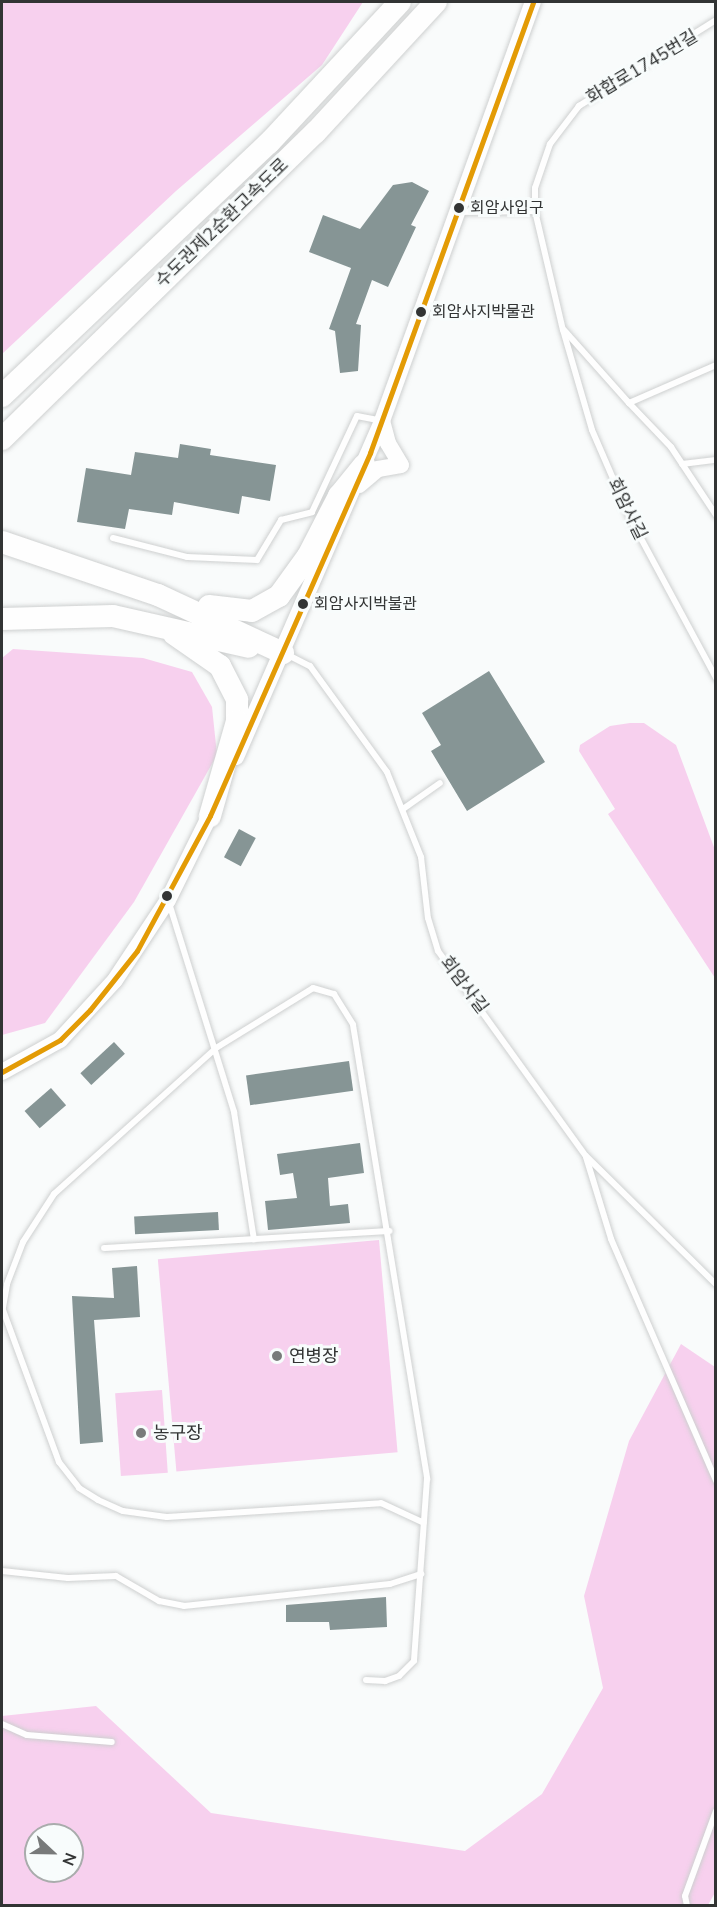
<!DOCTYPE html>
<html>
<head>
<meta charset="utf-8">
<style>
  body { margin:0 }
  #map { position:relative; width:717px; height:1907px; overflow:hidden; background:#f9fbfb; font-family:"Nunito Sans","Noto Sans KR",sans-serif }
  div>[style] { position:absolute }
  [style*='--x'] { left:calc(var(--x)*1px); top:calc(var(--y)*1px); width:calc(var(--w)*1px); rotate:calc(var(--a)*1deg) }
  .green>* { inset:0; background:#f7d0ee; transform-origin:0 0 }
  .building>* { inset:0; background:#869595; transform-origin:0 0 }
  .roads { filter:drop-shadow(0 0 2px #ced0d0) drop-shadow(0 0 2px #ced0d0) }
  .lane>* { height:6px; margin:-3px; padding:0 3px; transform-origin:3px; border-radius:3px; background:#fefefe }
  .secondary>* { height:16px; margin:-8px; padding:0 8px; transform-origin:8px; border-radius:8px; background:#fefefe }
  .highway>* { height:22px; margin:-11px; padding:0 11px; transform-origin:11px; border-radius:11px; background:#fefefe }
  .bus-1>* { height:4.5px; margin:-2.25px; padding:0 2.25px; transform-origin:2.25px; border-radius:2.25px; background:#e39b05 }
  .dots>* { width:16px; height:16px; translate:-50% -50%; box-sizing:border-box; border:3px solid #f8fcfc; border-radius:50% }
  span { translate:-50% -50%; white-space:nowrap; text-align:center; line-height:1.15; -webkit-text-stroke:6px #f8fcfc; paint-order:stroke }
  .bus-label { font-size:16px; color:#323434 }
  .left { translate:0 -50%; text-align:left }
  .street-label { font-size:18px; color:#323434 }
  .poi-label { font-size:18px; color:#323434 }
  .frame { position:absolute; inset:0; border:3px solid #323434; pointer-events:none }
  .north { position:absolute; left:24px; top:1823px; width:60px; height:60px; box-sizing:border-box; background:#f8fcfc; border:2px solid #a9acac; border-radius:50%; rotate:112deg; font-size:16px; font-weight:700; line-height:24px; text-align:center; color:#323434 }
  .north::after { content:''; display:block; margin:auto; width:21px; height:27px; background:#787a7a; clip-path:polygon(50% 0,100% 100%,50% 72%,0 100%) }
</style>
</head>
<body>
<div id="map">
  <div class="green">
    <div style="clip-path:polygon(2px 2px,363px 2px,322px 65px,176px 191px,2px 354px)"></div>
    <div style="clip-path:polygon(13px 649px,143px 658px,192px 672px,212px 707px,217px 755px,134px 902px,45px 1023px,2px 1035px,2px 658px)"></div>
    <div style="clip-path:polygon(630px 723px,644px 723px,676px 745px,715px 850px,715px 978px,608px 814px,615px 809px,579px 751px,580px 745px,610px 726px)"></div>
    <div style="left:379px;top:1240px;width:213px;height:222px;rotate:85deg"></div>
    <div style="clip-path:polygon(evenodd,681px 1344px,715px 1367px,716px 1891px,708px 1905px,2px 1905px,2px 1716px,96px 1706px,211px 1813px,465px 1851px,542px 1794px,603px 1688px,584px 1596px,629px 1441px,681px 1344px,36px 1835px,72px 1835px,72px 1871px,36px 1871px,36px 1835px)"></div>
    <div style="left:162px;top:1390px;width:83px;height:47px;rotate:86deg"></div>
  </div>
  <div class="building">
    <div style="clip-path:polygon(412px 182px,429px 191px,411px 225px,416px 227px,388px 287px,372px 280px,356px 324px,361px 325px,358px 371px,340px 373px,335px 331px,329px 329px,351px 268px,309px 252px,323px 215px,360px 229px,393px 185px)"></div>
    <div style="clip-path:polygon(180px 444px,211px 449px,210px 455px,276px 465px,270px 501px,242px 496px,239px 514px,174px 502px,172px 515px,129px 509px,125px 529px,77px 522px,86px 468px,131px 475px,135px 452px,178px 458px)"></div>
    <div style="clip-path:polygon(489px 671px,545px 762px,467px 811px,431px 751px,441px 745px,422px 713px)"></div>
    <div style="left:239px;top:829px;width:19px;height:32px;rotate:28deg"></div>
    <div style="left:114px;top:1042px;width:16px;height:46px;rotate:47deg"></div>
    <div style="left:349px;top:1061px;width:30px;height:104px;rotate:82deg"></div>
    <div style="left:51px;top:1088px;width:23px;height:35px;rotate:49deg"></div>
    <div style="clip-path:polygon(360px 1143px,364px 1173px,328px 1178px,330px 1206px,348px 1204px,350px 1223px,268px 1230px,265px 1201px,297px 1198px,293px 1173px,280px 1175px,277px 1154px)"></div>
    <div style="left:218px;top:1212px;width:18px;height:84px;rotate:87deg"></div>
    <div style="clip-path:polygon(137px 1266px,140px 1317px,94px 1320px,103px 1442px,80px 1444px,72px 1296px,114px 1298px,112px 1268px)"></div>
    <div style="clip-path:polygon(386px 1597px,387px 1627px,330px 1630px,329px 1622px,286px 1622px,286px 1605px)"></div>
  </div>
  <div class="roads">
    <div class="lane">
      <div style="--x:716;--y:20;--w:162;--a:147.9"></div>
      <div style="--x:579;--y:106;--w:48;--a:127.3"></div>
      <div style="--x:550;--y:144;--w:46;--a:108.8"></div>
      <div style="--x:535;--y:188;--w:23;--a:90"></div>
      <div style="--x:535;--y:211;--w:122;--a:76.8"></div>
      <div style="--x:563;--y:330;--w:104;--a:73.8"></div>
      <div style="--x:592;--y:430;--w:96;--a:66.6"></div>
      <div style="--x:630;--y:518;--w:182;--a:61.7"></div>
      <div style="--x:461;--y:212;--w:74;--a:-0.8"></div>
      <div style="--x:564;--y:330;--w:98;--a:48.3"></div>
      <div style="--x:629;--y:403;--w:95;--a:-23.6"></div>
      <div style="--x:629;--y:403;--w:61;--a:46.3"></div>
      <div style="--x:671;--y:447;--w:82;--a:56.5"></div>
      <div style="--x:682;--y:464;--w:34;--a:-7"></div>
      <div style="--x:113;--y:538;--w:76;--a:14.4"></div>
      <div style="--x:187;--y:557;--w:70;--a:2.5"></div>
      <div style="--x:257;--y:560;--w:47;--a:-59"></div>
      <div style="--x:281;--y:520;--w:32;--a:-14"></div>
      <div style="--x:312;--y:512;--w:106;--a:-64.9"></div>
      <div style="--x:357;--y:416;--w:25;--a:11"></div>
      <div style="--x:286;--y:654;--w:27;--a:27"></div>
      <div style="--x:310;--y:666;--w:131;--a:54"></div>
      <div style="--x:387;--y:772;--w:92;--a:68.2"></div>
      <div style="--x:421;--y:857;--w:61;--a:83.5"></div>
      <div style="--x:428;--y:918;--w:34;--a:73"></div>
      <div style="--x:438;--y:951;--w:253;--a:54.2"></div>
      <div style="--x:586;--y:1156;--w:182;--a:44.6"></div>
      <div style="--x:403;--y:809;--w:45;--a:-35.1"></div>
      <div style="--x:169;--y:903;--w:219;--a:72.7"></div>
      <div style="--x:234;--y:1112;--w:129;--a:81.1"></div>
      <div style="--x:586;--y:1157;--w:86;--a:73"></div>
      <div style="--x:611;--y:1239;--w:264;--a:66.5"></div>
      <div style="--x:104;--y:1248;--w:286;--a:-3.4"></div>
      <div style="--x:3;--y:1310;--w:162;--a:69.8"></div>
      <div style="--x:59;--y:1462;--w:33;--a:52"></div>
      <div style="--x:79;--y:1488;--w:22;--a:32"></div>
      <div style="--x:98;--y:1500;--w:27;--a:24"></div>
      <div style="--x:123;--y:1511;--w:44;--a:7.8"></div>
      <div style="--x:167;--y:1517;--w:214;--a:-3.7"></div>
      <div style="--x:381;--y:1503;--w:47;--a:24.9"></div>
      <div style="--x:2;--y:1313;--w:29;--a:-80"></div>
      <div style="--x:7;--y:1284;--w:45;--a:-69.1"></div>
      <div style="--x:23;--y:1242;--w:57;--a:-57.1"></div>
      <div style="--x:54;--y:1194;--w:218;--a:-42"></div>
      <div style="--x:216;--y:1048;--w:114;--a:-31.7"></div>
      <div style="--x:313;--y:988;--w:22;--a:16"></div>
      <div style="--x:334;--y:994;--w:36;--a:58"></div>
      <div style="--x:353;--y:1025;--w:460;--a:80.7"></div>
      <div style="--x:427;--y:1479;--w:182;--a:94.1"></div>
      <div style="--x:414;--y:1661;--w:21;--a:135"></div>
      <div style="--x:399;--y:1676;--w:15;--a:160"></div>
      <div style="--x:385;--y:1681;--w:19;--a:-177"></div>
      <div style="--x:2;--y:1571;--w:66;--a:6.1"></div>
      <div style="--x:68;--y:1578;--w:48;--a:-2.4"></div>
      <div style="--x:116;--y:1576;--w:50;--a:30.2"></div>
      <div style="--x:159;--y:1601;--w:25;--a:11"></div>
      <div style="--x:184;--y:1606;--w:207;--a:-6.1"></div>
      <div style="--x:390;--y:1584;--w:33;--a:-18"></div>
      <div style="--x:2;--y:1724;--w:27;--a:24"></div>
      <div style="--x:27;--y:1735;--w:85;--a:4.7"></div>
      <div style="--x:687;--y:1906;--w:10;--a:-101"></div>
      <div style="--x:685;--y:1896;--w:90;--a:-70"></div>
    </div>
    <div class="secondary">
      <div style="--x:359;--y:485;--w:25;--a:-40"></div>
      <div style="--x:378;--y:469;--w:23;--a:-10"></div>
      <div style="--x:401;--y:465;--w:26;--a:-121"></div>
      <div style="--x:388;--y:443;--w:23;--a:-105"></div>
      <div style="--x:236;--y:757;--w:366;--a:-66.5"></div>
      <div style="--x:382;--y:421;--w:445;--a:-70.2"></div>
      <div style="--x:2;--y:1072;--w:66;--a:-28.9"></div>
      <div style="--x:60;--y:1040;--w:81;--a:-47.5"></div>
      <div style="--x:115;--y:980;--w:96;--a:-56.5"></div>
      <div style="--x:168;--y:900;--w:106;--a:-63.7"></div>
    </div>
    <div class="highway">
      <div style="--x:2;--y:396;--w:368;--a:-43.5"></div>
      <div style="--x:269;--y:143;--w:192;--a:-47.1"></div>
      <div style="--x:2;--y:439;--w:438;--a:-44.4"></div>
      <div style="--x:315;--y:133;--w:178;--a:-47.3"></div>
      <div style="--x:2;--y:542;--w:165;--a:18.8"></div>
      <div style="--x:158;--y:595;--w:138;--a:24.9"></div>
      <div style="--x:209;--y:606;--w:43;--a:6.6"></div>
      <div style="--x:252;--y:611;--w:31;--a:-29"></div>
      <div style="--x:279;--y:596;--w:49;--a:-54.1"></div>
      <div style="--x:308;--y:556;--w:68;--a:-62.7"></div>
      <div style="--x:339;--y:496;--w:40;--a:-51"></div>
      <div style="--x:2;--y:619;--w:111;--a:-1.5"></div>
      <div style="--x:113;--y:616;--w:139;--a:12.8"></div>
      <div style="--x:174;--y:634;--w:56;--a:34.8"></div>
      <div style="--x:220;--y:666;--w:38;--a:63"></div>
      <div style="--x:237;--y:700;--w:21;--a:90"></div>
      <div style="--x:237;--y:721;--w:99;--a:105.9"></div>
    </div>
  </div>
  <div class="bus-1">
    <div style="--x:2;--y:1072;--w:66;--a:-28.9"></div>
    <div style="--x:60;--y:1040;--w:42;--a:-45"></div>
    <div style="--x:90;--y:1010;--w:75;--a:-51.5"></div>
    <div style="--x:137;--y:951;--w:153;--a:-61.6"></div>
    <div style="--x:210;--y:816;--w:397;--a:-66.2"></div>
    <div style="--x:370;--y:453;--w:480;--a:-70.1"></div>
  </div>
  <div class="dots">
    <div style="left:459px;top:208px;background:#323434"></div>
    <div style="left:421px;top:312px;background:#323434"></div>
    <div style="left:303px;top:604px;background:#323434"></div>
    <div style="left:167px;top:896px;background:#323434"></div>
    <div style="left:277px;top:1356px;background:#787a7a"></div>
    <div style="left:141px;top:1433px;background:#787a7a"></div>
  </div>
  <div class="bus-label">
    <span class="left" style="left:470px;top:208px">회암사입구</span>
    <span class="left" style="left:432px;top:312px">회암사지박물관</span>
    <span class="left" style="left:314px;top:604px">회암사지박불관</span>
  </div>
  <div class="street-label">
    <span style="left:642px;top:67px;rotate:-31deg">화합로1745번길</span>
    <span style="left:222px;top:223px;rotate:-44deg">수도권제2순환고속도로</span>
    <span style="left:627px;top:509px;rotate:64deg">회암사길</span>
    <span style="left:464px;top:985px;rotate:53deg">회암사길</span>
  </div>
  <div class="poi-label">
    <span class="left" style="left:289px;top:1356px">연병장</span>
    <span class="left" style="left:153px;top:1433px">농구장</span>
  </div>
  <div class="frame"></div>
  <div class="north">N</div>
</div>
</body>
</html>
